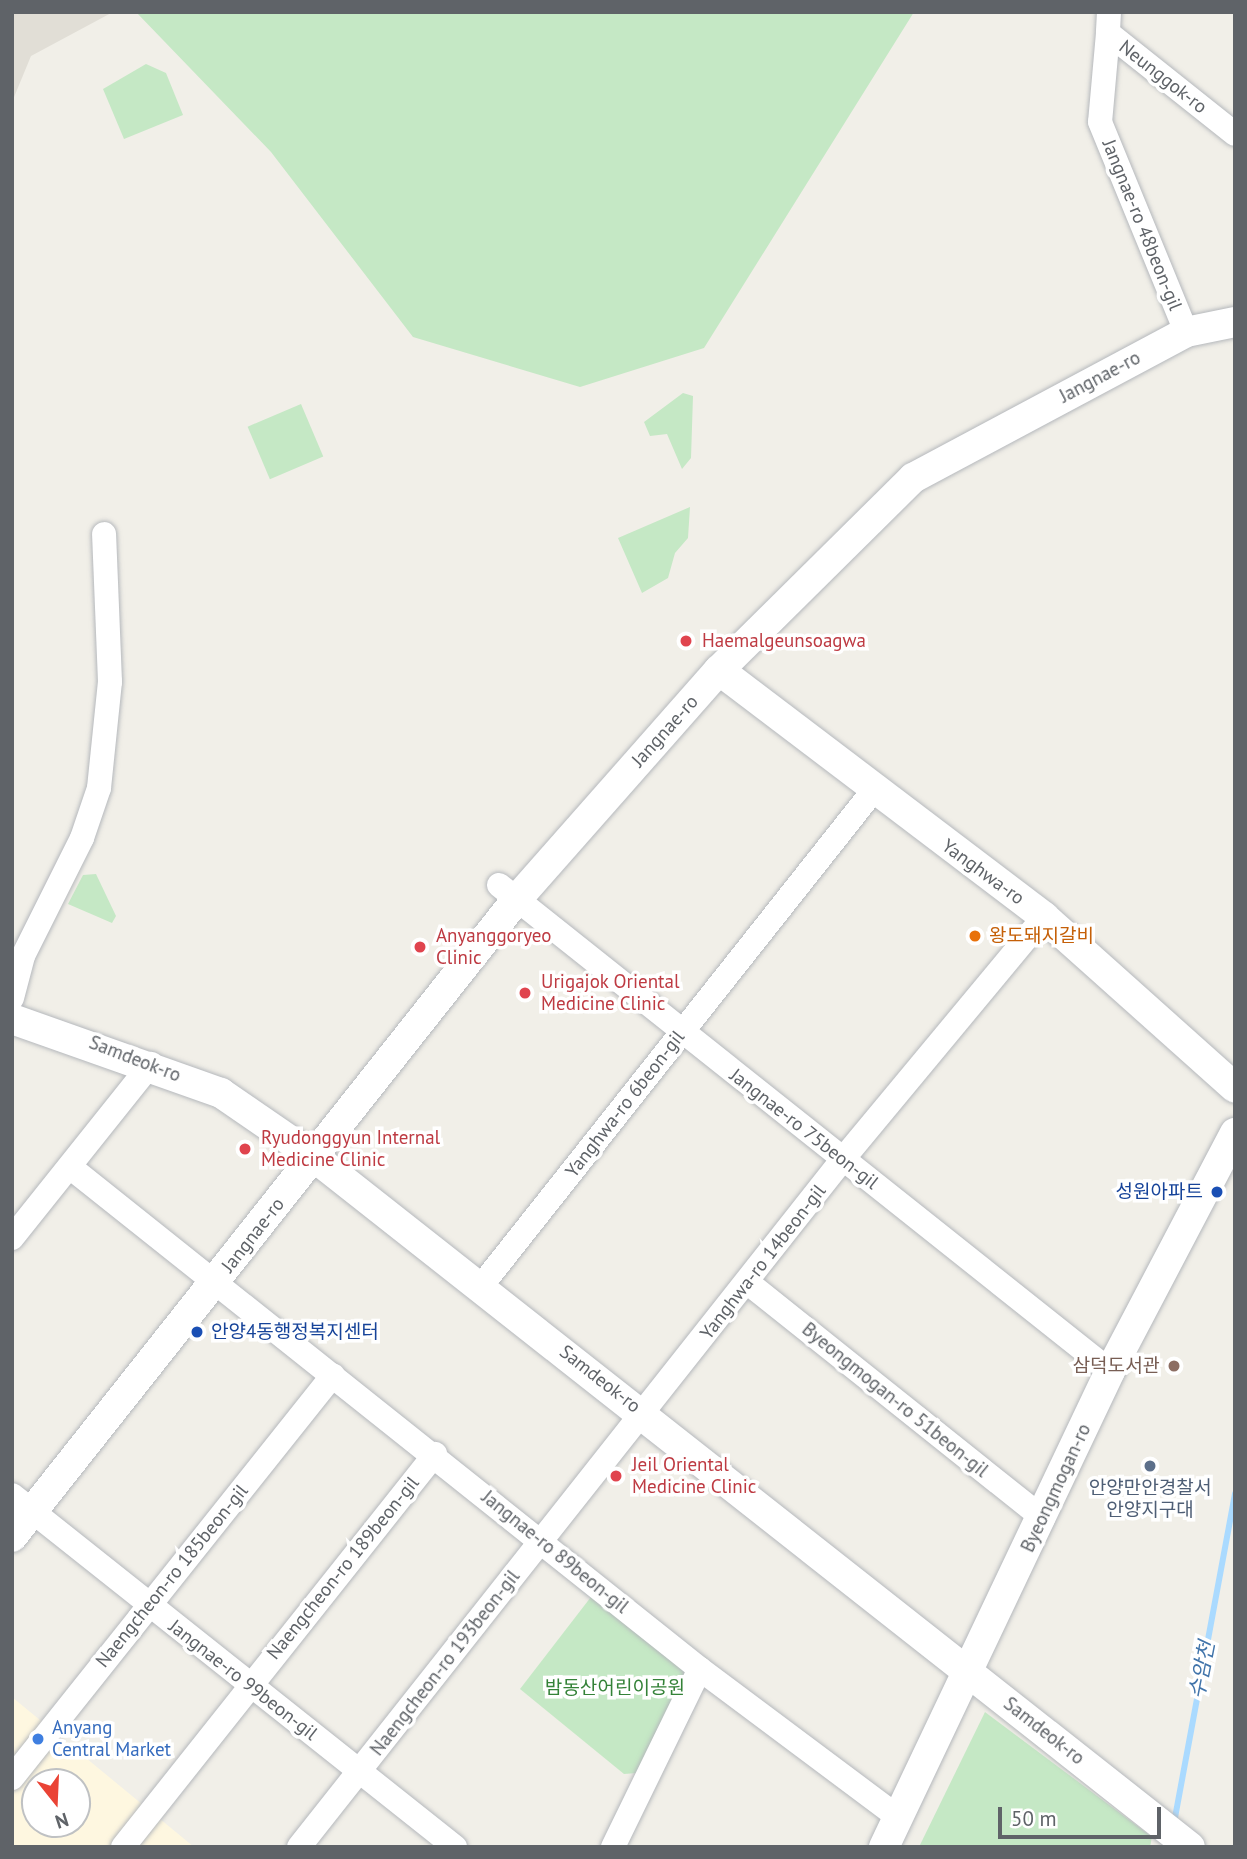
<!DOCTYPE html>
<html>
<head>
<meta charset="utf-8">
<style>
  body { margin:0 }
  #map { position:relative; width:1247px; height:1859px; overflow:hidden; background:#f1efe8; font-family:"PT Sans","Noto Sans KR",sans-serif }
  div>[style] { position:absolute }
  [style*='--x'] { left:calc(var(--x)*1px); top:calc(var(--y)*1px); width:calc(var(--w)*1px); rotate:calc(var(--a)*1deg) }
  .commercial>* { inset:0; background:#fef7e0 }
  .education>* { inset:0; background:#e1ded6 }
  .green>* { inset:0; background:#c5e8c5; transform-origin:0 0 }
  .stream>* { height:6px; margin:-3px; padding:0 3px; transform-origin:3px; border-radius:3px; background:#aadaff }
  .roads { filter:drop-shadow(0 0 2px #b5b8bc) drop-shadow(0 0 2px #b5b8bc) }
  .minor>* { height:24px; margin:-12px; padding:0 12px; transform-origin:12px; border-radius:12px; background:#fff }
  .tertiary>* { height:30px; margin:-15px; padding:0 15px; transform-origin:15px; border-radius:15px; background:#fff }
  .dots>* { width:19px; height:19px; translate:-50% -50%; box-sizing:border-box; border:4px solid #fff; border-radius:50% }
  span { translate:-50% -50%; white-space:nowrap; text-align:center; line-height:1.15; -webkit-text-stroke:7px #fff; paint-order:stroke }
  .street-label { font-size:19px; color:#5f6368 }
  .health-label { font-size:19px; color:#be3a42 }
  .left { translate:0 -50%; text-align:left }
  .food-label { font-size:19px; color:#c56008 }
  .transit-label { font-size:19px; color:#164399 }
  .right { translate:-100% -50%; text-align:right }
  .education-label { font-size:19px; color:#785e54 }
  .service-label { font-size:19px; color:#4e5e75 }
  .park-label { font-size:19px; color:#348238 }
  .shop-label { font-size:19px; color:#366cbe }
  .water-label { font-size:21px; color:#4174aa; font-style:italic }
  .frame { position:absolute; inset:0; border:14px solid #5f6368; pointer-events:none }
  .north { position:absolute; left:21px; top:1768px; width:70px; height:70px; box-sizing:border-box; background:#fff; border:2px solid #bfc1c3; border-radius:50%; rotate:162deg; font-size:19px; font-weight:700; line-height:28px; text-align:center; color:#5f6368 }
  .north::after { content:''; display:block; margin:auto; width:24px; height:32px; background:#ea4335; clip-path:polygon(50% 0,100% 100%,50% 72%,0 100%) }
  .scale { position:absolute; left:998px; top:1807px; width:163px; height:32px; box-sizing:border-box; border:4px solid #5f6368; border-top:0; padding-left:9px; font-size:21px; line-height:24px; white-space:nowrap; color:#5f6368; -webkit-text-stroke:5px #fff; paint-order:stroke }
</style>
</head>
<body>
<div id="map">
  <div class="commercial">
    <div style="clip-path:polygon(evenodd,12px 1697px,194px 1847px,12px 1847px,12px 1697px,35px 1782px,77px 1782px,77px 1824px,35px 1824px,35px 1782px)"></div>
  </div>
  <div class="education">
    <div style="clip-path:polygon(12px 12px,113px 12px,31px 56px,12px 102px)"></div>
  </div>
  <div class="green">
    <div style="clip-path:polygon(136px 12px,914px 12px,704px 348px,580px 387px,413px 337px,271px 152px)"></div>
    <div style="clip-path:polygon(146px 64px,166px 73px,183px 115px,124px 139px,103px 89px)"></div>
    <div style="clip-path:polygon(683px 393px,693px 396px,691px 458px,682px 469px,667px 434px,650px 436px,644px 422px)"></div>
    <div style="left:301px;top:404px;width:57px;height:58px;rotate:67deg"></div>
    <div style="clip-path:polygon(690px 507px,688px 538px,675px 553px,668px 578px,642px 593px,618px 538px)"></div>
    <div style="clip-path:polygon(96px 874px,116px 916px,112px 923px,68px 904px,83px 875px)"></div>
    <div style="clip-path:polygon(594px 1593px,684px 1667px,688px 1680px,637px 1773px,624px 1774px,520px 1689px)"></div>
    <div style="clip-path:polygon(985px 1712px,1152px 1837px,1150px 1847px,919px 1847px)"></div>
  </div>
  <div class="stream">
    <div style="--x:1174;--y:1823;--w:335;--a:-79.5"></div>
  </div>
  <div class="roads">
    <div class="minor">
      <div style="--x:1109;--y:12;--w:21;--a:93"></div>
      <div style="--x:1108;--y:33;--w:162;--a:38.5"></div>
      <div style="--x:1108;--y:33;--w:89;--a:95.1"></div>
      <div style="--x:1100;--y:122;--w:227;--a:67.7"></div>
      <div style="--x:499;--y:885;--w:781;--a:38.5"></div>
      <div style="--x:12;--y:998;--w:43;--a:-75.3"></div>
      <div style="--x:23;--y:956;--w:132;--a:-63.4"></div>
      <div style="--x:82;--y:838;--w:53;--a:-71.2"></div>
      <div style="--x:99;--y:788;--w:107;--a:-84.1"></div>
      <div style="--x:110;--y:682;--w:148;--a:-92.3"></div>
      <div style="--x:70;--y:1167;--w:806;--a:38.55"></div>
      <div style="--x:700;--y:1669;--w:247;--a:36.8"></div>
      <div style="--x:12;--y:1238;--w:223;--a:-51.4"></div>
      <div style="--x:747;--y:1282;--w:379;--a:38.6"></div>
      <div style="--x:482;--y:1285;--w:630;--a:-51.64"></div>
      <div style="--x:12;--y:1495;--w:566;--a:38.47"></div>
      <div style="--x:12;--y:1778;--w:515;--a:-51.46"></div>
      <div style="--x:123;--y:1847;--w:502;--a:-51.55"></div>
      <div style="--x:299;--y:1847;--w:877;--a:-51.67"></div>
      <div style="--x:843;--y:1159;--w:315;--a:-50.3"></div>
      <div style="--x:613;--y:1847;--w:198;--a:-64"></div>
    </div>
    <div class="tertiary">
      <div style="--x:719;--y:670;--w:408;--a:37.2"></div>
      <div style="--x:1044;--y:917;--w:256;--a:41.8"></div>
      <div style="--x:12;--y:1019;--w:222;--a:19.5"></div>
      <div style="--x:221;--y:1093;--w:113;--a:34.5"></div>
      <div style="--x:314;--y:1157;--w:1115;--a:38.23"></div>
      <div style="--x:12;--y:1537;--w:814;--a:-51.64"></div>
      <div style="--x:517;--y:899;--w:305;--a:-48.6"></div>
      <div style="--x:719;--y:670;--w:273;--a:-44.7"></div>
      <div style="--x:913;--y:478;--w:310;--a:-28.1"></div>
      <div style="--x:1186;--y:332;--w:50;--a:-11.5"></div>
      <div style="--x:884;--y:1847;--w:527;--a:-64.6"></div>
      <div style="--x:1110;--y:1371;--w:269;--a:-62.3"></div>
    </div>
  </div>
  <div class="dots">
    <div style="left:686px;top:641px;background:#e0444e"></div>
    <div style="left:975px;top:936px;background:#e8710a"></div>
    <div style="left:420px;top:947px;background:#e0444e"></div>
    <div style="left:525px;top:993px;background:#e0444e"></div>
    <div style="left:245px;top:1149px;background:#e0444e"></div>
    <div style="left:1217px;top:1192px;background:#1a4fb4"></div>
    <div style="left:197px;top:1332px;background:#1a4fb4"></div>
    <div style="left:1174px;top:1366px;background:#8d6e63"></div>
    <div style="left:1150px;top:1466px;background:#5c6f8a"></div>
    <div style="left:616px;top:1476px;background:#e0444e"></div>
    <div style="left:38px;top:1739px;background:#3f7fe0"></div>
  </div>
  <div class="street-label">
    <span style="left:1163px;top:77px;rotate:38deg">Neunggok-ro</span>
    <span style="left:1142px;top:225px;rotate:68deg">Jangnae-ro 48beon-gil</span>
    <span style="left:1100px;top:377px;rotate:-28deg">Jangnae-ro</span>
    <span style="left:665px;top:731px;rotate:-48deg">Jangnae-ro</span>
    <span style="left:983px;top:872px;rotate:36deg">Yanghwa-ro</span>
    <span style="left:135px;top:1059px;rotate:21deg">Samdeok-ro</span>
    <span style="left:625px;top:1104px;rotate:-52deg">Yanghwa-ro 6beon-gil</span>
    <span style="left:804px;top:1129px;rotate:38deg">Jangnae-ro 75beon-gil</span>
    <span style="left:253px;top:1235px;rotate:-52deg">Jangnae-ro</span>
    <span style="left:763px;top:1262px;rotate:-52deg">Yanghwa-ro 14beon-gil</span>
    <span style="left:600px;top:1379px;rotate:38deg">Samdeok-ro</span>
    <span style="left:895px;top:1400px;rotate:39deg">Byeongmogan-ro 51beon-gil</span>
    <span style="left:1056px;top:1488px;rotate:-65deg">Byeongmogan-ro</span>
    <span style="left:555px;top:1552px;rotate:39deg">Jangnae-ro 89beon-gil</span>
    <span style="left:343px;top:1568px;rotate:-51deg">Naengcheon-ro 189beon-gil</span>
    <span style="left:172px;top:1576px;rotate:-51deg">Naengcheon-ro 185beon-gil</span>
    <span style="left:445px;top:1663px;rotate:-52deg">Naengcheon-ro 193beon-gil</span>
    <span style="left:243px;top:1680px;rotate:38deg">Jangnae-ro 99beon-gil</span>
    <span style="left:1044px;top:1731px;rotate:38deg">Samdeok-ro</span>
  </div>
  <div class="health-label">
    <span class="left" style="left:702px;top:641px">Haemalgeunsoagwa</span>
    <span class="left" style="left:436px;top:947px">Anyanggoryeo<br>Clinic</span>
    <span class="left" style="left:541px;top:993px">Urigajok Oriental<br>Medicine Clinic</span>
    <span class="left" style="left:261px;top:1149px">Ryudonggyun Internal<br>Medicine Clinic</span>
    <span class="left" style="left:632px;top:1476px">Jeil Oriental<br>Medicine Clinic</span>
  </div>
  <div class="food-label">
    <span class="left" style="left:989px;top:936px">왕도돼지갈비</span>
  </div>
  <div class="transit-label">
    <span class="right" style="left:1203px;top:1192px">성원아파트</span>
    <span class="left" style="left:211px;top:1332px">안양4동행정복지센터</span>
  </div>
  <div class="education-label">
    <span class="right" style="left:1160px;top:1366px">삼덕도서관</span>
  </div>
  <div class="service-label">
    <span style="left:1150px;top:1499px">안양만안경찰서<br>안양지구대</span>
  </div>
  <div class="park-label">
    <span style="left:615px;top:1688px">밤동산어린이공원</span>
  </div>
  <div class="shop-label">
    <span class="left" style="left:52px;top:1739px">Anyang<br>Central Market</span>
  </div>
  <div class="water-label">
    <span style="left:1202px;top:1670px;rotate:-79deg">수암천</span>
  </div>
  <div class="frame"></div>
  <div class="north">N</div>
  <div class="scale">50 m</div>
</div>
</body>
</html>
